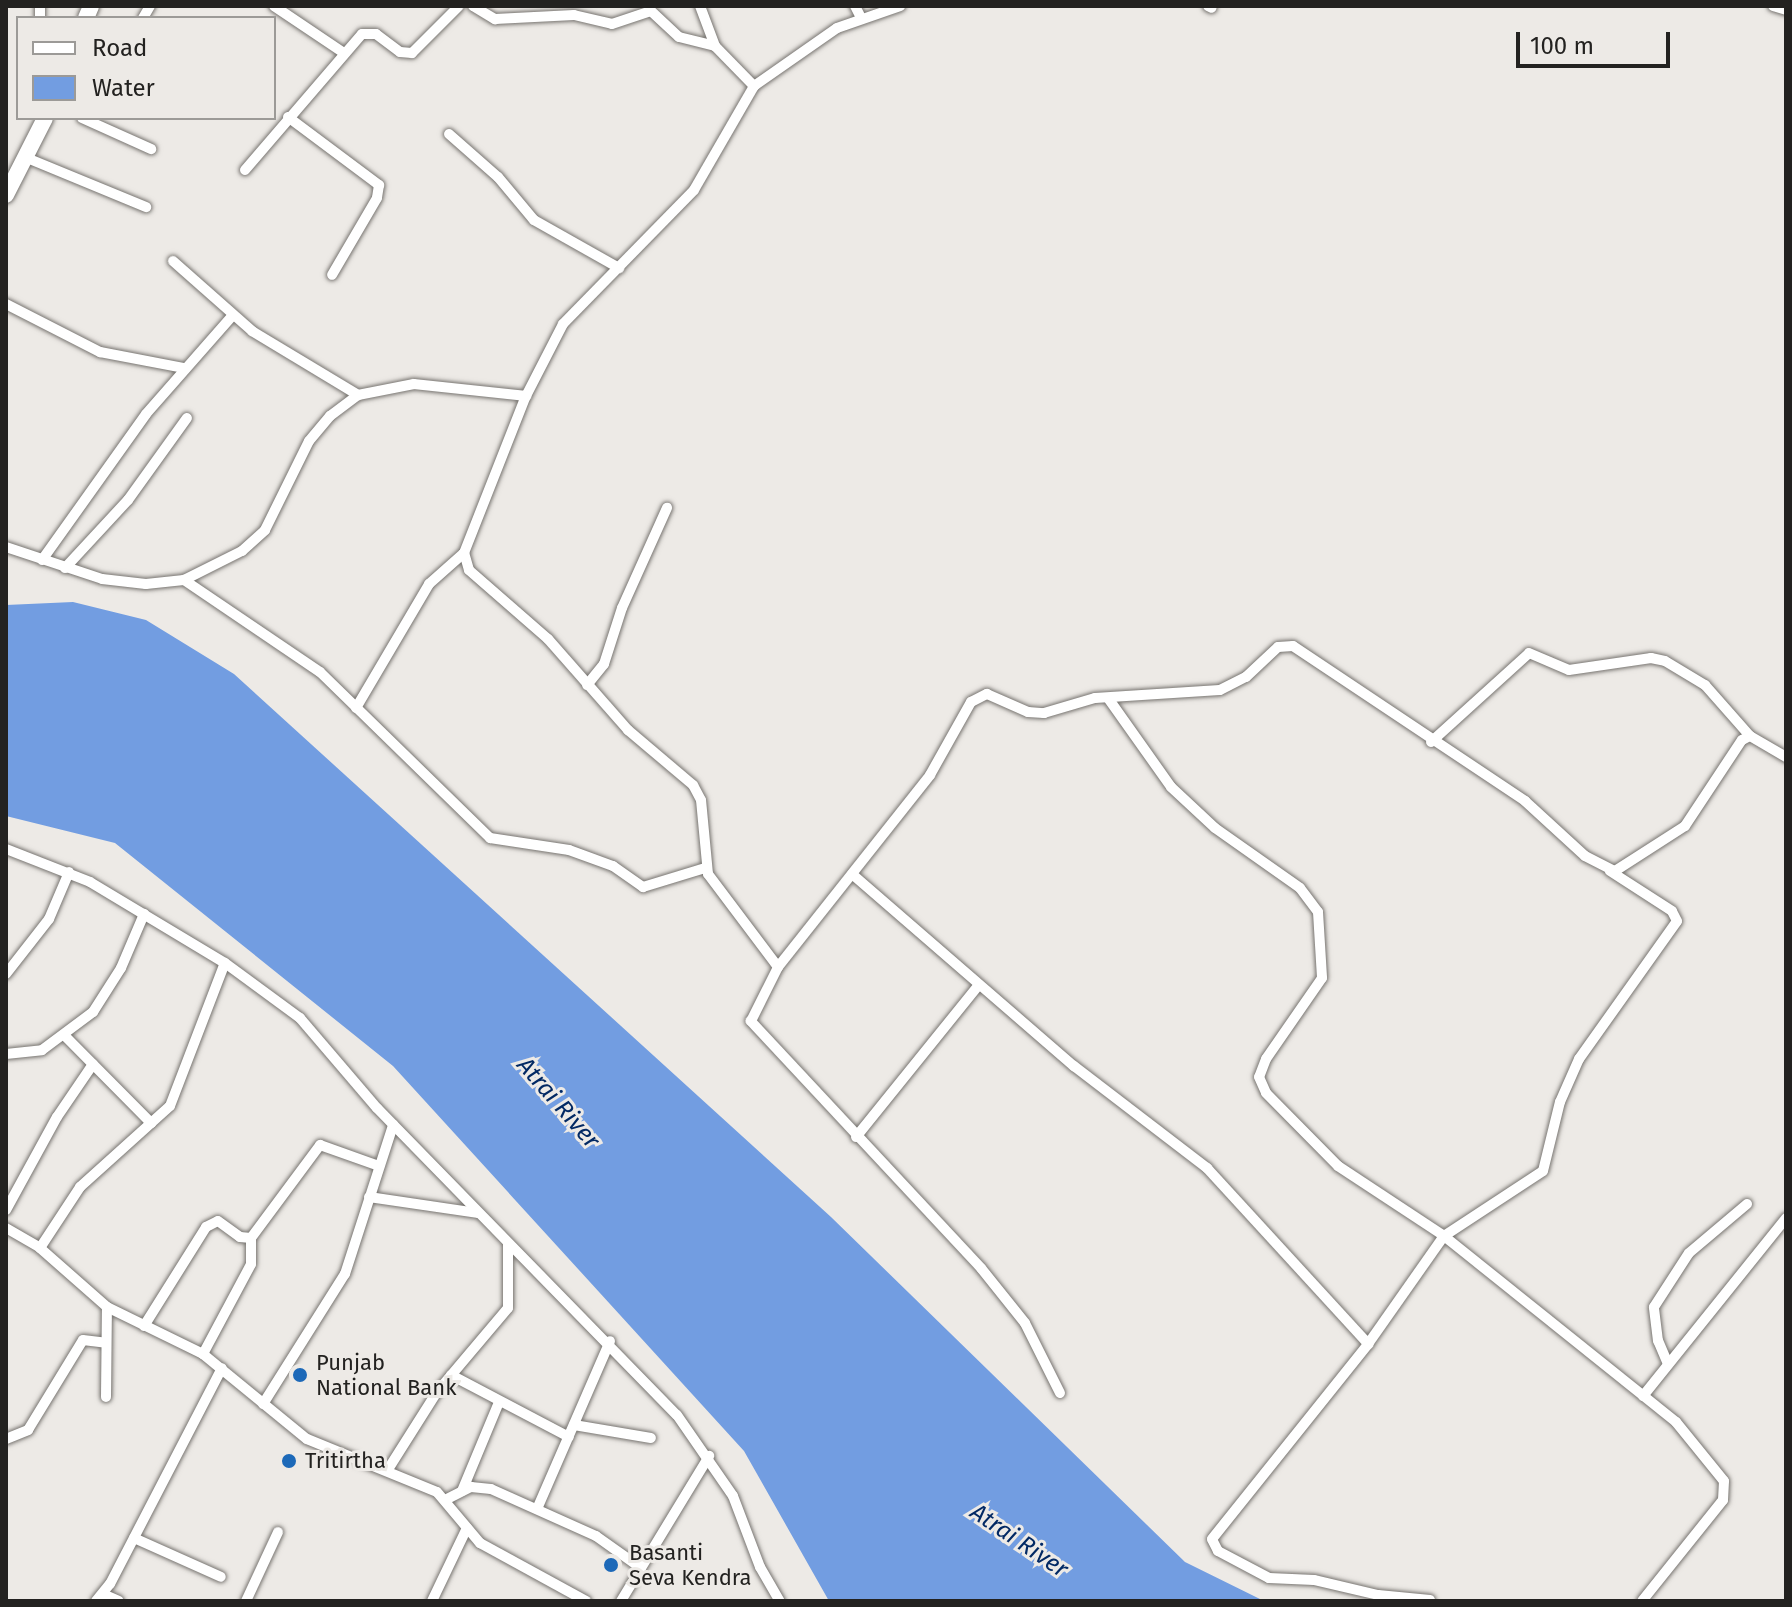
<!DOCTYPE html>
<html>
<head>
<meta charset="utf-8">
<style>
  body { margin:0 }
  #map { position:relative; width:1792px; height:1607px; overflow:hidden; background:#edeae6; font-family:"Fira Sans",sans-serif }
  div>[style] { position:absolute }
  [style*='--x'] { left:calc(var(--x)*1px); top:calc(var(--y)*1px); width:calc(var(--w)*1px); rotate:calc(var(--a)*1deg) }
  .water>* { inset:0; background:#729de1 }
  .roads { filter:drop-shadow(0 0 2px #777470) drop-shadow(0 0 2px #777470) }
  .minor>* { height:10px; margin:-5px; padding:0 5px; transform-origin:5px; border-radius:5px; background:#fff }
  .primary>* { height:16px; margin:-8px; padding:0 8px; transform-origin:8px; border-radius:8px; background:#fff }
  .dots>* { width:22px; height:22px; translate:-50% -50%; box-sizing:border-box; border:4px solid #edeae6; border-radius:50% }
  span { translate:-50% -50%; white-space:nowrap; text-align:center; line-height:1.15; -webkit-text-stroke:6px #edeae6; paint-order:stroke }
  .poi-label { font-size:22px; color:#232220 }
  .left { translate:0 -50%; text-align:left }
  .water-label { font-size:24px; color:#022964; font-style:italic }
  .frame { position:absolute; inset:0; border:8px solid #232220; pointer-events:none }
  .legend { position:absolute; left:16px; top:16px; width:260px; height:104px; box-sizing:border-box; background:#edeae6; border:2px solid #9c9a97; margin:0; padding:10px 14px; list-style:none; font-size:24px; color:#232220 }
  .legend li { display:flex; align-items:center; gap:16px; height:40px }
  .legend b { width:40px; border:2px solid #9c9a97 }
  .scale { position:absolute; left:1516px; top:32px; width:154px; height:36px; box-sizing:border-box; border:4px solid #232220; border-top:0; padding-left:10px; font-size:24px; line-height:28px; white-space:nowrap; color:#232220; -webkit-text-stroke:6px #edeae6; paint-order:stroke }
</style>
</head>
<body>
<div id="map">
  <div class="water">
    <div style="clip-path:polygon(73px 602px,146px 620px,234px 674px,831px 1217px,1185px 1562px,1264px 1601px,829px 1601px,744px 1451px,393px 1066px,115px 843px,6px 816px,6px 605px)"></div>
  </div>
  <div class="roads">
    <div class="minor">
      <div style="--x:274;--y:6;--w:84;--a:33.9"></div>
      <div style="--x:473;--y:6;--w:26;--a:31"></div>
      <div style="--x:495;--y:19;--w:79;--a:-2.9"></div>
      <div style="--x:574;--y:15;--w:39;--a:13"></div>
      <div style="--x:612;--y:24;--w:41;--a:-18.4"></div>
      <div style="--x:651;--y:11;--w:38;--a:43"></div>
      <div style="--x:679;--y:37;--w:37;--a:14"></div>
      <div style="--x:700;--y:6;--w:43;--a:69.4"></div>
      <div style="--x:715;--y:46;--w:56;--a:45.7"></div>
      <div style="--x:855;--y:6;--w:13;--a:63"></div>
      <div style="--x:1208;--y:6;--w:4;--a:27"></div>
      <div style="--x:1773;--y:6;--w:14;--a:17"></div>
      <div style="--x:40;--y:18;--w:12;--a:-90"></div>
      <div style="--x:143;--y:18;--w:14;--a:-60"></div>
      <div style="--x:288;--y:117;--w:114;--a:36.8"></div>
      <div style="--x:379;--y:185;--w:13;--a:99"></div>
      <div style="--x:377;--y:198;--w:89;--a:120.3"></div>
      <div style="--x:82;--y:118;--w:76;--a:24.2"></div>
      <div style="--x:449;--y:134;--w:65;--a:41.3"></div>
      <div style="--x:498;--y:177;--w:56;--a:50.1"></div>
      <div style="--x:534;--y:220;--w:98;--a:29.5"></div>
      <div style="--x:27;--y:158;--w:129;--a:22.4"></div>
      <div style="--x:245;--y:170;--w:179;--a:-49.3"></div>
      <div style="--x:362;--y:34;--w:14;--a:0"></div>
      <div style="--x:376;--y:34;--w:30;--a:37"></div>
      <div style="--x:400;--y:52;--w:12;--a:5"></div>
      <div style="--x:412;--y:53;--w:66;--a:-45"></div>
      <div style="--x:173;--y:261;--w:106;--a:41.5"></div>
      <div style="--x:252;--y:331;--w:124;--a:31.1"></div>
      <div style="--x:6;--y:304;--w:106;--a:27.1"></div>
      <div style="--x:100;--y:352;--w:86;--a:10.8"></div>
      <div style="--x:6;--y:547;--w:101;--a:18.4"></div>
      <div style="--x:102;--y:579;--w:44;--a:6.5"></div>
      <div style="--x:146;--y:584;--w:38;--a:-6"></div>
      <div style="--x:184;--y:580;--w:65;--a:-26.6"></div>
      <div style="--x:242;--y:551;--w:31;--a:-42"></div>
      <div style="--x:265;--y:530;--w:99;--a:-63.7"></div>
      <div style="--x:309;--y:441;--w:33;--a:-50"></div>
      <div style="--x:330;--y:416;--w:35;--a:-37"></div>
      <div style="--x:358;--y:395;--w:57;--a:-11.1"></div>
      <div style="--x:414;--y:384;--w:113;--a:6.1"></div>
      <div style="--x:42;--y:560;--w:179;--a:-54.5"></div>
      <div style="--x:146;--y:414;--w:130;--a:-48.7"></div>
      <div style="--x:65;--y:568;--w:93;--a:-47.2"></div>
      <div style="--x:128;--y:500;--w:101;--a:-54.3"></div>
      <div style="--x:184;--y:580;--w:164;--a:34.1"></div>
      <div style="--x:320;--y:672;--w:238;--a:44.3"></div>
      <div style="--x:490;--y:838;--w:80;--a:8.6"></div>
      <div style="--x:569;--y:850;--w:47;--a:20"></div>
      <div style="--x:613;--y:866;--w:37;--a:35"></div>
      <div style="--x:643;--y:887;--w:65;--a:-17"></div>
      <div style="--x:587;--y:685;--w:27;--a:-51"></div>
      <div style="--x:604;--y:664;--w:59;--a:-72.2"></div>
      <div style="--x:622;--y:608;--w:110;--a:-65.8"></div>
      <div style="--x:1108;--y:698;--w:109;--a:54.7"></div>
      <div style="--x:1171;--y:787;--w:60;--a:43"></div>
      <div style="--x:1215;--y:828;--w:104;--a:35.2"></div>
      <div style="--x:1300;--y:888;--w:30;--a:53"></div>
      <div style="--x:1318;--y:912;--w:66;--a:86.5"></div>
      <div style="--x:1322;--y:978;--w:98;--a:124.7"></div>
      <div style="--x:1266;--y:1059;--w:19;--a:111"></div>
      <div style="--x:1259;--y:1077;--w:17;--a:66"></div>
      <div style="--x:1266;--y:1093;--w:103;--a:45.4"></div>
      <div style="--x:1338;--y:1166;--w:127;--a:33.4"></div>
      <div style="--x:1444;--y:1236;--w:297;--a:38.7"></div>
      <div style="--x:1676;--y:1422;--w:76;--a:50.9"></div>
      <div style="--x:1724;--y:1481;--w:19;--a:93"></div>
      <div style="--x:1723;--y:1500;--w:129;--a:128.7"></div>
      <div style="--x:356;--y:708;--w:144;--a:-59.5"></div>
      <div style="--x:429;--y:584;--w:47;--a:-41.5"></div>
      <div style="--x:1431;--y:742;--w:132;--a:-42.2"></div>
      <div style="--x:1529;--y:653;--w:43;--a:23"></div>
      <div style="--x:1569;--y:670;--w:83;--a:-8.3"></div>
      <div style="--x:1651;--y:658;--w:14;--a:12"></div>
      <div style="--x:1665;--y:661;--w:47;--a:31"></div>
      <div style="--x:1705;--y:685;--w:68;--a:48.6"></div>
      <div style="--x:6;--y:849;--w:90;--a:21.4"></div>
      <div style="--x:90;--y:882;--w:157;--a:31"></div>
      <div style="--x:225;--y:963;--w:93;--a:36.3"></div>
      <div style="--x:300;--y:1018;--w:118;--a:49.5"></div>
      <div style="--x:377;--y:1108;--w:429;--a:45.7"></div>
      <div style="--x:677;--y:1415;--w:98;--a:55.3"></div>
      <div style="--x:733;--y:1496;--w:76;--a:69.2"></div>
      <div style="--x:760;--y:1567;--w:39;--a:60"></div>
      <div style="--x:852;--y:874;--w:294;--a:40.9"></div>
      <div style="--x:1074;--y:1066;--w:168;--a:37.5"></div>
      <div style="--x:1207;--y:1168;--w:239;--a:47.5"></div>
      <div style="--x:778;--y:967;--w:116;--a:-127"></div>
      <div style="--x:708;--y:874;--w:74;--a:-95.4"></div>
      <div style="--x:701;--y:800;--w:17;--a:-118"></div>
      <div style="--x:693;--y:785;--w:85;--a:-139.8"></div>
      <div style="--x:628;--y:730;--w:121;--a:-131.3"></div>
      <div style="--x:548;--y:639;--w:105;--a:-138.9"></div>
      <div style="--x:469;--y:570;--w:18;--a:-106"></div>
      <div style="--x:464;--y:553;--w:169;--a:-68.5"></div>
      <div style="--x:526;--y:396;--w:81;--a:-62.8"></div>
      <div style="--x:563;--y:324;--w:187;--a:-45.6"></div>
      <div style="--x:694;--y:190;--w:120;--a:-60"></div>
      <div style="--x:754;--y:86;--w:101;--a:-34.9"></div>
      <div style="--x:837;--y:28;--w:67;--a:-19.2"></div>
      <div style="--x:6;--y:974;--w:70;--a:-52"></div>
      <div style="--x:49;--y:919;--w:51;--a:-66.9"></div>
      <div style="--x:64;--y:1035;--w:124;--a:45.3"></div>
      <div style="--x:6;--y:1054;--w:36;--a:-6"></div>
      <div style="--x:42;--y:1050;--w:64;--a:-36.7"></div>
      <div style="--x:93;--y:1012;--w:52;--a:-57.5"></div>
      <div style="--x:121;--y:968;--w:59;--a:-66.9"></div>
      <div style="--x:856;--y:1137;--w:194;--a:-51.1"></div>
      <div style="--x:369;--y:1197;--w:109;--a:8.4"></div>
      <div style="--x:6;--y:1210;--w:106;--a:-61.3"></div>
      <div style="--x:57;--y:1117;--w:64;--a:-55.8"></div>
      <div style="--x:6;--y:1228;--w:39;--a:30"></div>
      <div style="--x:40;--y:1248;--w:89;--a:41.4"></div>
      <div style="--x:107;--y:1307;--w:107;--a:26.1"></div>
      <div style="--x:203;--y:1354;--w:134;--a:39.3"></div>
      <div style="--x:307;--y:1439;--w:140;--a:22.2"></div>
      <div style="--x:437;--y:1492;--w:67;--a:49.9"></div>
      <div style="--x:480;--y:1543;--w:121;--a:28.7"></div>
      <div style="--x:40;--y:1248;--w:73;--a:-56.7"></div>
      <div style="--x:80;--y:1187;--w:121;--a:-42"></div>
      <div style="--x:170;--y:1106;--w:153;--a:-69"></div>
      <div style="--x:144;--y:1326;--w:117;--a:-57.9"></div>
      <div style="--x:206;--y:1227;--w:13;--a:-27"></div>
      <div style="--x:218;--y:1221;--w:27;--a:36"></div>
      <div style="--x:240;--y:1237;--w:11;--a:5"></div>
      <div style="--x:251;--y:1238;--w:116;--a:-53.4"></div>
      <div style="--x:320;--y:1145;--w:63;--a:19.6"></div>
      <div style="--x:203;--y:1354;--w:102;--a:-61.9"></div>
      <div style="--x:251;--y:1264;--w:26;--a:-90"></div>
      <div style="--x:1668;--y:1364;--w:25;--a:-113"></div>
      <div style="--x:1658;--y:1341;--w:34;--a:-97"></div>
      <div style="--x:1654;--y:1307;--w:64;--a:-57.1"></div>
      <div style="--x:1689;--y:1253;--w:76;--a:-40.2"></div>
      <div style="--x:451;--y:1375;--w:133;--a:27.7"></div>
      <div style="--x:1060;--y:1393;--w:78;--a:-116.6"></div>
      <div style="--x:1025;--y:1323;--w:70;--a:-128.7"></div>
      <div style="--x:981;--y:1268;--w:338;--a:-133"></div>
      <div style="--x:751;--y:1021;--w:60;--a:-63.4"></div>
      <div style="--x:778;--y:967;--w:245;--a:-51.6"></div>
      <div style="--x:930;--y:775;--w:84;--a:-60.7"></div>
      <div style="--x:971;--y:702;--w:18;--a:-27"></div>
      <div style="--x:987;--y:694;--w:45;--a:23.7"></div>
      <div style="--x:1028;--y:712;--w:16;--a:4"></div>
      <div style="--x:1044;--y:713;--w:53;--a:-16.4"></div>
      <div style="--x:1095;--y:698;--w:125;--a:-3.7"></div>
      <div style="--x:1220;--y:690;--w:29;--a:-27"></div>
      <div style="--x:1246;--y:677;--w:44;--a:-43.2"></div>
      <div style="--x:1278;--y:647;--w:15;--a:-4"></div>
      <div style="--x:1293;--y:646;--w:279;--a:33.7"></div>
      <div style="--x:1525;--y:801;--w:81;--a:42.5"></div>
      <div style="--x:1585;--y:856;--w:34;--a:27"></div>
      <div style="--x:1615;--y:871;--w:83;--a:-32.7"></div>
      <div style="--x:1685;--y:826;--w:103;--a:-56.5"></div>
      <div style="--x:1742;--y:740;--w:9;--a:-27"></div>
      <div style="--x:1750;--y:736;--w:42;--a:30.3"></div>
      <div style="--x:1643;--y:1396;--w:228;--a:-51.2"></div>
      <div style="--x:106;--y:1397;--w:90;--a:-89.4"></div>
      <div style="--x:263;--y:1404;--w:154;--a:-57.8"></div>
      <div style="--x:345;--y:1274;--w:157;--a:-72.1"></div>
      <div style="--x:574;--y:1425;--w:78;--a:9.6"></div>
      <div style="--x:6;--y:1439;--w:24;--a:-22"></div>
      <div style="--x:28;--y:1430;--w:105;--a:-58.6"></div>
      <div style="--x:83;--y:1340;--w:23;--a:7"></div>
      <div style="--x:387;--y:1471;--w:93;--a:-57.7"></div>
      <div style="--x:437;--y:1392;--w:110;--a:-49.8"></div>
      <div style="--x:508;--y:1308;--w:64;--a:-90"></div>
      <div style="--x:462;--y:1491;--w:96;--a:-67.4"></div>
      <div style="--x:447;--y:1499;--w:27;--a:-27"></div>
      <div style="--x:471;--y:1487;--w:20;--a:6"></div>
      <div style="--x:491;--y:1489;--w:115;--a:24.1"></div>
      <div style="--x:596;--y:1536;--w:55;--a:35.4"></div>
      <div style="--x:537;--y:1509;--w:183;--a:-66.5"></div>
      <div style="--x:134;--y:1538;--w:95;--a:24.1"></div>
      <div style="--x:103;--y:1594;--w:17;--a:24"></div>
      <div style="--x:1430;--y:1600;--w:52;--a:-174.5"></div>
      <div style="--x:1378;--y:1595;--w:66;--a:-166.8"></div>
      <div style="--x:1314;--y:1580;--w:45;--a:-177.5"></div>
      <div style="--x:1269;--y:1578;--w:58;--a:-152.1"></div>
      <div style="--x:1218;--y:1551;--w:13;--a:-117"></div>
      <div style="--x:1212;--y:1539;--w:250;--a:-51.3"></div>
      <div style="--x:1368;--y:1344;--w:132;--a:-54.9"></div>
      <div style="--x:1444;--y:1236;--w:118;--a:-33.3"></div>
      <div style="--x:1543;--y:1171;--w:71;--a:-76.2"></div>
      <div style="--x:1560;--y:1102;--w:47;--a:-66.2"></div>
      <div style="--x:1579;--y:1059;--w:169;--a:-54.6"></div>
      <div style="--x:1677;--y:921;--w:11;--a:-117"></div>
      <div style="--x:1672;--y:911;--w:74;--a:-147.2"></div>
      <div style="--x:96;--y:1601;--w:22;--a:-51"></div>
      <div style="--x:110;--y:1584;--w:243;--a:-62.6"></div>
      <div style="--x:246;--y:1601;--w:76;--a:-65.1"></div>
      <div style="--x:432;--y:1601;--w:81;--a:-64.4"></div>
      <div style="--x:621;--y:1601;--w:170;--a:-58.7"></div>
    </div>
    <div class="primary">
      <div style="--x:86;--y:18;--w:13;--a:-67"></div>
      <div style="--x:6;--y:195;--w:86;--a:-63.1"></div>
    </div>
  </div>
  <div class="dots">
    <div style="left:300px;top:1375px;background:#1d69b8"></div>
    <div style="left:289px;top:1461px;background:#1d69b8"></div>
    <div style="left:611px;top:1565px;background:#1d69b8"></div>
  </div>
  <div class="poi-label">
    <span class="left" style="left:316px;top:1375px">Punjab<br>National Bank</span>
    <span class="left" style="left:305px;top:1461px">Tritirtha</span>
    <span class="left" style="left:629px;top:1565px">Basanti<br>Seva Kendra</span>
  </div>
  <div class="water-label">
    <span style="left:558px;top:1103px;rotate:49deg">Atrai River</span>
    <span style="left:1019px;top:1541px;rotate:34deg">Atrai River</span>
  </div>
  <div class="frame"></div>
  <ul class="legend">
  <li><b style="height:10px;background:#fff"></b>Road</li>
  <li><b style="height:22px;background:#729de1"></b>Water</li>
  </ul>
  <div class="scale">100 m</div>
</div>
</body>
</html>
